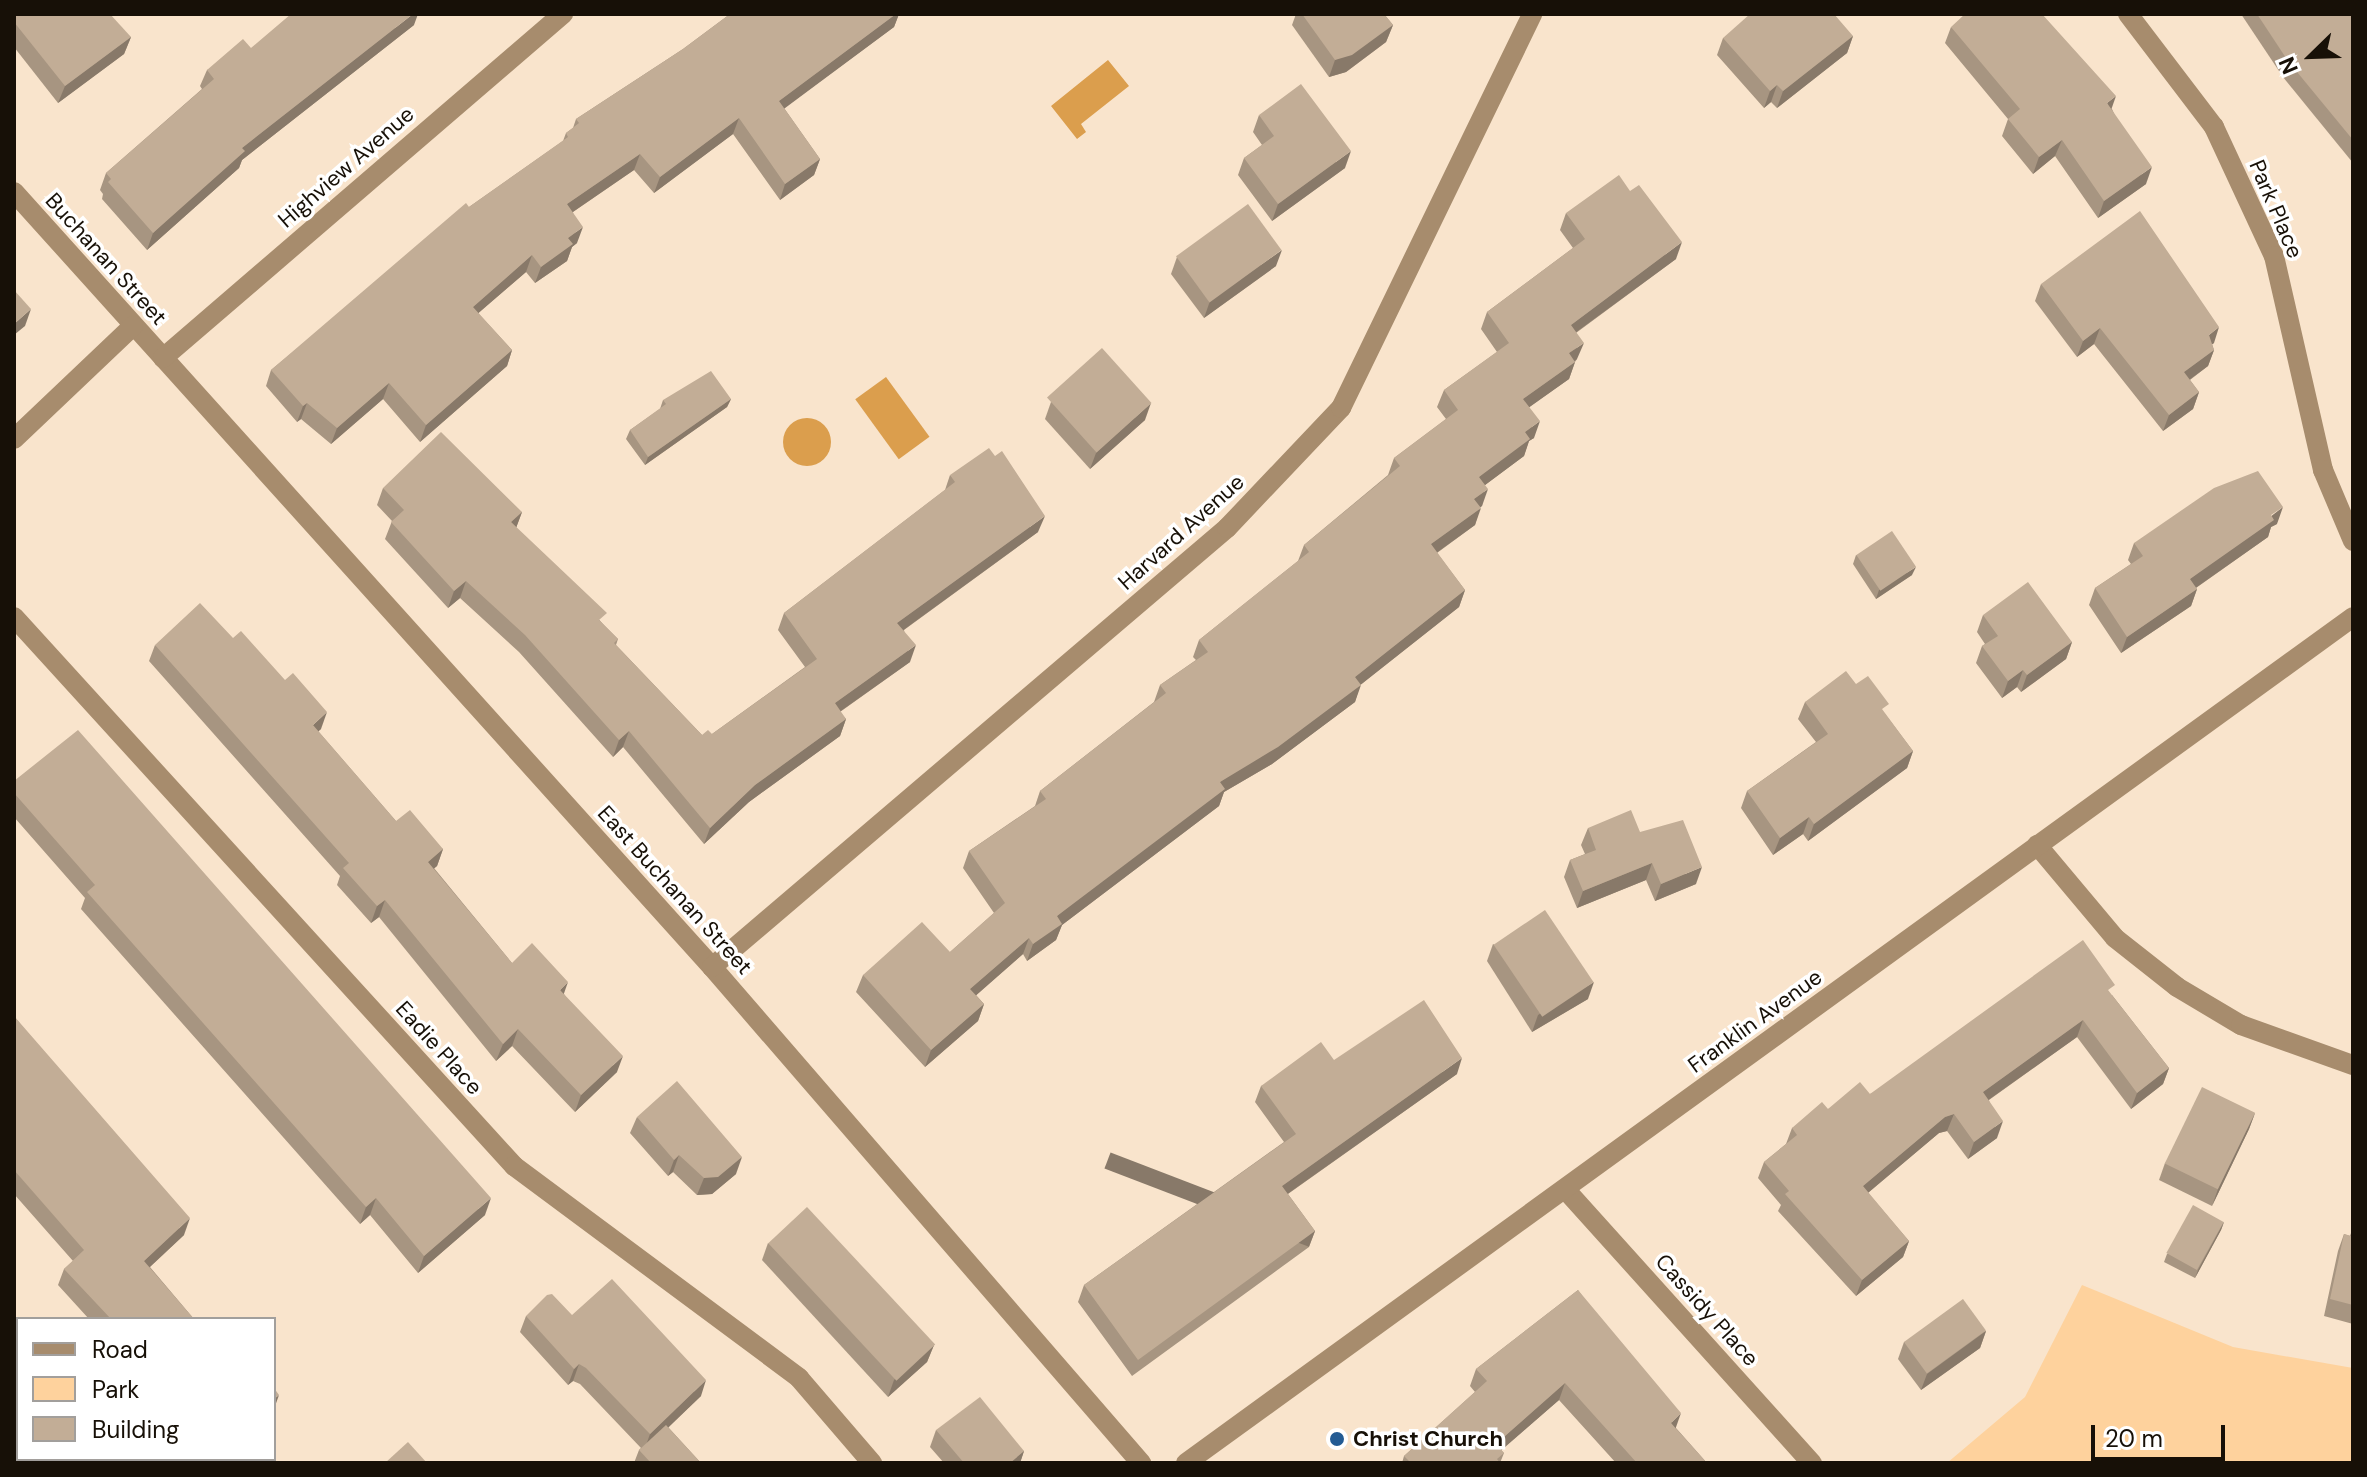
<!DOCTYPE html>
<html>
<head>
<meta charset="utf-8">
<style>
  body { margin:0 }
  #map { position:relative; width:2367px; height:1477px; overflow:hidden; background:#f9e4cc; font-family:"DM Sans",sans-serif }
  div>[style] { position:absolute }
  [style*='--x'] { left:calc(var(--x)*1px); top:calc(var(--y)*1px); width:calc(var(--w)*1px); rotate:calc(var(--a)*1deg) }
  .green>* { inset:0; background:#fed29d }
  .water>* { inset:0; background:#db9e4d; transform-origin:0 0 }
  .round { border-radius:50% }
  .minor>* { height:20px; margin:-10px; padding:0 10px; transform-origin:10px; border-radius:10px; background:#a78c6d }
  .wall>* { inset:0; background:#a79581 }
  .shaded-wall>* { inset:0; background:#887969; transform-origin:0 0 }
  .building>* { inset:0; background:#c2ad96; transform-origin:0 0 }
  .dots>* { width:22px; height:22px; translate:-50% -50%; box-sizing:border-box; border:4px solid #fff; border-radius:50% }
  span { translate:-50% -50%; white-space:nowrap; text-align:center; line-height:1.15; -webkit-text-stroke:7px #fff; paint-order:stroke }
  .street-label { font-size:22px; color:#171007 }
  .poi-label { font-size:22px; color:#171007; font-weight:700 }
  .left { translate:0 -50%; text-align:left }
  .frame { position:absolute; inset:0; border:16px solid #171007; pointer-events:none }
  .legend { position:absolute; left:16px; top:1317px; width:260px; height:144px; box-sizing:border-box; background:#fff; border:2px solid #a29f9c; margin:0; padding:10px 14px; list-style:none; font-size:24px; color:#171007 }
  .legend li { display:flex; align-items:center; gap:16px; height:40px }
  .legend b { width:40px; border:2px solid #a29f9c }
  .north { position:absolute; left:2271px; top:16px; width:80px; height:80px; -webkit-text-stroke:6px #fff; paint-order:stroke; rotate:247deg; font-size:22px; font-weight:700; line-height:32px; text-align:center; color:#171007 }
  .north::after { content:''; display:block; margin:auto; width:28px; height:36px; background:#171007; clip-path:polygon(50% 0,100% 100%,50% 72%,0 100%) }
  .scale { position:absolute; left:2091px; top:1425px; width:134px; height:36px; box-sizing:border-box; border:4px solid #171007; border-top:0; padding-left:10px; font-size:24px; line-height:28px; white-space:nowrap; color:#171007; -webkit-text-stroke:6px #fff; paint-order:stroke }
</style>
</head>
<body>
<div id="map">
  <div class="green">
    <div style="clip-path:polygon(2082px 1285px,2233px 1347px,2353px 1368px,2353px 1463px,1947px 1463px,2025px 1397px)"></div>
  </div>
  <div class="water">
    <div style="clip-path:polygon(1108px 60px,1129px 86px,1081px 124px,1086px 132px,1077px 139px,1051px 106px)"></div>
    <div style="left:886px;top:377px;width:74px;height:38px;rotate:54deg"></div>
    <div class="round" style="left:783px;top:418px;width:48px;height:48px"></div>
  </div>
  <div class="minor">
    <div style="--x:2128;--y:14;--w:142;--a:52.7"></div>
    <div style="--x:2214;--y:127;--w:142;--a:65.1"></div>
    <div style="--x:2274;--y:256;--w:220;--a:77.1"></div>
    <div style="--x:2323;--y:470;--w:77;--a:67.1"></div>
    <div style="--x:14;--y:192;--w:1043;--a:47.99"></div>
    <div style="--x:712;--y:967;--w:656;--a:49.14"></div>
    <div style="--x:163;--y:358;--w:528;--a:-40.7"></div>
    <div style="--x:14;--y:439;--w:164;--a:-43.5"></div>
    <div style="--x:14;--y:617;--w:743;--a:47.67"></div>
    <div style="--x:514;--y:1166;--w:355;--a:36.6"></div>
    <div style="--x:799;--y:1378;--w:112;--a:49.3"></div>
    <div style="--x:2037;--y:845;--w:121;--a:50"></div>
    <div style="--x:2115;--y:938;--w:79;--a:38.3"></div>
    <div style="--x:2177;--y:987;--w:74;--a:30.7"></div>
    <div style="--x:2241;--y:1025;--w:119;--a:19.7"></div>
    <div style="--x:712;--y:967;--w:677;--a:-40.45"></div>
    <div style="--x:1227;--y:528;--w:166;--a:-46.5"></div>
    <div style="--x:1341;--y:408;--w:438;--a:-64.1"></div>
    <div style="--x:1565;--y:1189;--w:369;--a:48"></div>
    <div style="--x:14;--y:1331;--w:6;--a:51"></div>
    <div style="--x:125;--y:1459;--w:6;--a:45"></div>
    <div style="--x:1186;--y:1463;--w:1441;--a:-35.94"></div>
  </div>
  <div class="wall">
    <div style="clip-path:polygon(14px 14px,131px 37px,124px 54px,58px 103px,14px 47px)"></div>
    <div style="clip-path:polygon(730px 14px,899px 14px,894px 27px,784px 108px,820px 159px,814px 175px,780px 200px,733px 134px,654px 193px,634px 170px,573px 212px,577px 243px,572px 247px,567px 261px,535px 283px,526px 272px,478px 313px,512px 350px,507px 366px,420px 442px,383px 399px,331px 444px,301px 419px,297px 422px,266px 386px,271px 370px,469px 207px,563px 141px,566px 133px,573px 128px,576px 119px,683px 49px)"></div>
    <div style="clip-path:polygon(1296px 14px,1384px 14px,1393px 25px,1386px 42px,1346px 72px,1329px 77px,1292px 25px)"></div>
    <div style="clip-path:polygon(2241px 14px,2353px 14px,2353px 163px,2283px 77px)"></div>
    <div style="clip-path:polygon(414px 25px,242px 160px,239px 168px,147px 250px,102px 199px,103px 194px,100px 190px,106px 173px,202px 89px,200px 86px,207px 70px,251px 48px)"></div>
    <div style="clip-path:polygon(1951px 27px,2112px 109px,2146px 184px,2098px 218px,2055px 156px,2033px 174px,2002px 136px,2008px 119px,1945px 43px)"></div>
    <div style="clip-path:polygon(1853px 36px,1847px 53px,1777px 108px,1771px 102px,1764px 108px,1717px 55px,1723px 38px)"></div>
    <div style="clip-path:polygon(1259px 115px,1345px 168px,1272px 221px,1238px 175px,1244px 158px,1262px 145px,1253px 132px)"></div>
    <div style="clip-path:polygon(1566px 213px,1676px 259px,1576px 333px,1577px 359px,1575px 362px,1569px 379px,1529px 407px,1534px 438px,1529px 441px,1524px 456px,1485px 485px,1482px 506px,1480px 507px,1475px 525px,1437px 553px,1465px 590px,1459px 607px,1360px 685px,1355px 702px,1272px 764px,1224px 792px,1219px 806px,1062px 925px,1056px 940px,1027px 961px,1023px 954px,976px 995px,984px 1004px,978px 1021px,925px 1067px,856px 992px,863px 975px,950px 952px,994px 913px,963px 868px,969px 851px,1035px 806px,1040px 791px,1154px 702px,1160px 685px,1196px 660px,1193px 657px,1199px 640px,1298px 561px,1304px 545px,1388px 475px,1394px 458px,1446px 419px,1437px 407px,1444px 390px,1497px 352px,1481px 329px,1487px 312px,1573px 248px,1560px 230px)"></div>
    <div style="clip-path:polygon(1177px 257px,1276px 266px,1204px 318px,1171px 274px)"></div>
    <div style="clip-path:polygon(2041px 284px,2214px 343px,2212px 344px,2214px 350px,2208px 366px,2190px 380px,2199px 392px,2193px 409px,2163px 431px,2094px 344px,2077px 357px,2035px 301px)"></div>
    <div style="clip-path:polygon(731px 399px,727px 407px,645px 465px,626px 439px,630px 430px,660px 409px,663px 400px)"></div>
    <div style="clip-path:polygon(1051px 402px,1145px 420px,1090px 469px,1045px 419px)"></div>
    <div style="clip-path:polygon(950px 475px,1038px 532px,904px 630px,910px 662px,840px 712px,846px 719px,840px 736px,749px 802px,704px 844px,623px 747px,613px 757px,519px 652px,460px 598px,448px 608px,385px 539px,392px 521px,377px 505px,383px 488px,522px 512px,516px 528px,603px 624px,618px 639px,616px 645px,702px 735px,712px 734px,805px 667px,778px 630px,784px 613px,945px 490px)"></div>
    <div style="clip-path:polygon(2277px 524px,2271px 527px,2268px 537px,2196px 588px,2197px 589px,2191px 606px,2121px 653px,2089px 605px,2095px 588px,2131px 564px,2128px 560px,2134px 543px)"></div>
    <div style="clip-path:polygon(1856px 555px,1912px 575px,1876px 599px,1853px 564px)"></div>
    <div style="clip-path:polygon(1983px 615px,2072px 642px,2066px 659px,2021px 692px,2017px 687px,2002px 698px,1976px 663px,1982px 646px,1985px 644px,1977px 632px)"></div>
    <div style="clip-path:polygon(155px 645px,321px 729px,318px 731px,396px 821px,443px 849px,437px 866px,434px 868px,512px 963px,564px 994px,617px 1072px,575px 1112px,512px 1046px,496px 1061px,379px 917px,371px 923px,337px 885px,340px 876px,149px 661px)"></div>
    <div style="clip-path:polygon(1856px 684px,1885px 714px,1913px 751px,1907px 768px,1808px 841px,1803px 834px,1773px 855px,1741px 808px,1747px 791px,1816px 742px,1798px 719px,1805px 702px)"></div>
    <div style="clip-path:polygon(14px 781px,485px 1215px,418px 1273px,370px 1215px,360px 1224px,81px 909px,85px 898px,14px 817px)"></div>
    <div style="clip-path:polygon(1588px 828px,1640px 832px,1696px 884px,1655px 901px,1646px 880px,1577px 908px,1564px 877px,1570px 860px,1585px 854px,1581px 845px)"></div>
    <div style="clip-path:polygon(1493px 944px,1588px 999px,1532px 1032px,1487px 961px)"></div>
    <div style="clip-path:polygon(2112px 995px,2169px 1068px,2163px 1084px,2131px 1109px,2077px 1037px,1989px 1100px,1997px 1138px,1968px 1159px,1947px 1131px,1939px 1133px,1868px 1193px,1909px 1241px,1903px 1257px,1856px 1296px,1778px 1211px,1781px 1205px,1758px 1178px,1764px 1162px,1786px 1144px,1792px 1128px,1828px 1109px,1870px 1094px)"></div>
    <div style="clip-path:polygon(14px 1016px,184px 1235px,150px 1267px,194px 1319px,89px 1319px,58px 1285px,64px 1269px,73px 1261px,14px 1194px)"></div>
    <div style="clip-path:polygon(1334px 1060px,1457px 1074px,1288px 1194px,1315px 1231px,1309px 1247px,1132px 1376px,1078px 1302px,1084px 1285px,1284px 1142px,1255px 1102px,1261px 1086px)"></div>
    <div style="clip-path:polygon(2255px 1113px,2249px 1129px,2212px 1206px,2159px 1180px,2165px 1163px)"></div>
    <div style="clip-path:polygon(637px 1117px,736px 1174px,712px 1194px,697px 1195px,673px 1172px,668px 1176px,630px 1133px)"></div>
    <div style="clip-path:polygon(2224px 1222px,2221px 1230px,2195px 1278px,2164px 1262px,2167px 1254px)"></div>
    <div style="clip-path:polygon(2353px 1227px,2353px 1324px,2324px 1316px,2338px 1251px,2344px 1234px,2350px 1236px)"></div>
    <div style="clip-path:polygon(768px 1243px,934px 1345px,927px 1362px,888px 1397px,762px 1260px)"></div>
    <div style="clip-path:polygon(1578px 1290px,1676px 1428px,1707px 1463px,1616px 1463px,1559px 1400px,1501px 1450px,1504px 1453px,1500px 1463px,1402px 1463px,1404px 1456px,1475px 1392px,1470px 1386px,1476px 1369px)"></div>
    <div style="clip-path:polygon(572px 1315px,701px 1396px,668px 1427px,701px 1463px,634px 1463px,639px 1450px,641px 1448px,580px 1384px,573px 1381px,568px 1385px,520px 1332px,526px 1316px)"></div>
    <div style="clip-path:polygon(1986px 1331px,1980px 1348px,1921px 1390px,1898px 1359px,1904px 1342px)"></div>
    <div style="clip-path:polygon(14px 1367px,18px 1372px,18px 1459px,56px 1459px,86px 1463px,14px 1463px)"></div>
    <div style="clip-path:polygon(936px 1430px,1024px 1451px,1020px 1463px,944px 1463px,930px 1447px)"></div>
    <div style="clip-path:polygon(185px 1459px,213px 1459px,208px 1463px,188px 1463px)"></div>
  </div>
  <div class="shaded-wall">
    <div style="clip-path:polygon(413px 14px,418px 14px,414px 25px,242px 160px,239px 168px,147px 250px,153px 233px,242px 148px)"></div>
    <div style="clip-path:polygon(896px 14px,899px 14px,894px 27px,773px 117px,779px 101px)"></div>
    <div style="clip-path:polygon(1393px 25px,1386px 42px,1346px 72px,1329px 77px,1335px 60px)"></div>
    <div style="clip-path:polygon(1853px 36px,1847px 53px,1777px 108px,1783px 91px)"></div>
    <div style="clip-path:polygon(131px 37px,124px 54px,58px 103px,65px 86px)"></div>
    <div style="clip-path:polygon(1777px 85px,1771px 102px,1764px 108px,1770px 91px)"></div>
    <div style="clip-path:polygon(2116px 96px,2110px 113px,2107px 103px)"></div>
    <div style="clip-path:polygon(739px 118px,733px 134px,654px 193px,660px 177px)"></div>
    <div style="clip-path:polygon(2062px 140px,2055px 156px,2033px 174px,2039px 157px)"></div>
    <div style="clip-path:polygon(1351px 151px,1345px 168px,1272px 221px,1278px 204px)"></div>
    <div style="clip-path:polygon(640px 154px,634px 170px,561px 220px,567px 204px)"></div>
    <div style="clip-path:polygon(820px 159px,814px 175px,780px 200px,785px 184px)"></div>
    <div style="clip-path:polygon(2152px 167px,2146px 184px,2098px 218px,2104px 201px)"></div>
    <div style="clip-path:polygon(583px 227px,577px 243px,572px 247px,567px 261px,535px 283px,541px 267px,568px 238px)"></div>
    <div style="clip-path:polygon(1682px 242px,1676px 259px,1564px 341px,1571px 325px)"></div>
    <div style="clip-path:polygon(1282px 250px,1276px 266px,1204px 318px,1210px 301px)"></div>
    <div style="clip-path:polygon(532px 255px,526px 272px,467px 323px,473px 307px)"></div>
    <div style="clip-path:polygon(31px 309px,25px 326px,14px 335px,14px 324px)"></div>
    <div style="clip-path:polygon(2219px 327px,2214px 343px,2203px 351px,2209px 335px)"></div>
    <div style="clip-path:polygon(2100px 328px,2094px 344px,2077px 357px,2083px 341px)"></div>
    <div style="clip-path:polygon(1584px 343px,1577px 359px,1563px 370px,1569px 353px)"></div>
    <div style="clip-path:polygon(512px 350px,507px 366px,420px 442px,426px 425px)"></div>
    <div style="clip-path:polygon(2214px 350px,2208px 366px,2178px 388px,2184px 372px)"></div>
    <div style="clip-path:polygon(1575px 362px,1569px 379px,1517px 416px,1523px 399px)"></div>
    <div style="clip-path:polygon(389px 383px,383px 399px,331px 444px,337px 428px)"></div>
    <div style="clip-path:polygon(2199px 392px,2193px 409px,2163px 431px,2169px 415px)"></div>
    <div style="clip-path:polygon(731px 399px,727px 407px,645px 465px,648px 457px)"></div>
    <div style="clip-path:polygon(307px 403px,301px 419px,297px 422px,303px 406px)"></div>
    <div style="clip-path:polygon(1151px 403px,1145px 420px,1090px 469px,1096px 453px)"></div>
    <div style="clip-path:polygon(1540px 421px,1534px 438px,1529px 441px,1524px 456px,1473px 494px,1479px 477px,1525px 432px)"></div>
    <div style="clip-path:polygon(1488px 489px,1482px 506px,1468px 516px,1474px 499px)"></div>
    <div style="clip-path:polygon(2283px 507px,2277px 524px,2271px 527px,2268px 537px,2184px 596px,2190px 579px)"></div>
    <div style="clip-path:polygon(1481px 508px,1475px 525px,1425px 561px,1431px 544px)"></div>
    <div style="clip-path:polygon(522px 512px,516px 528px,511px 522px)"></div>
    <div style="clip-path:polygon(1045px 516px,1038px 532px,891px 639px,897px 623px)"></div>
    <div style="clip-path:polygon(1916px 567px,1912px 575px,1876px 599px,1879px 590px)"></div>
    <div style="clip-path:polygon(466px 581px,460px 598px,448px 608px,454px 591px)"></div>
    <div style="clip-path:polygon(2197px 589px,2191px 606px,2121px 653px,2127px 637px)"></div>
    <div style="clip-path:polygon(1465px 590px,1459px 607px,1349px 694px,1355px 677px)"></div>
    <div style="clip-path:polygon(2072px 642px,2066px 659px,2021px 692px,2027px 675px)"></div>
    <div style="clip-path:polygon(916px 645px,910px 662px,828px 720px,835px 703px)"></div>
    <div style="clip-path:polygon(2023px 670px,2017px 687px,2002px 698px,2008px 681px)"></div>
    <div style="clip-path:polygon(1361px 685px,1355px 702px,1272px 764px,1224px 792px,1219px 806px,1062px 925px,1056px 940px,1027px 961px,1033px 944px,1057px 916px,1220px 782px)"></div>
    <div style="clip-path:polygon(327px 712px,321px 729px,307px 742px,313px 725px)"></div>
    <div style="clip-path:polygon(846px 719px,840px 736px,749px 802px,704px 844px,710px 828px,755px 785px)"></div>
    <div style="clip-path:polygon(629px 731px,623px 747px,613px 757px,619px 740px)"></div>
    <div style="clip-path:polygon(1913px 751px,1907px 768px,1808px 841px,1814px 824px)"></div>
    <div style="clip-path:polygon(1809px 817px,1803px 834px,1773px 855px,1780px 838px)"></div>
    <div style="clip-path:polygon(443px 849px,437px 866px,422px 879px,428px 862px)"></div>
    <div style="clip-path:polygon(1652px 863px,1646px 880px,1577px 908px,1583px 891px)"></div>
    <div style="clip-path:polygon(1702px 867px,1696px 884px,1655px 901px,1661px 884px)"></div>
    <div style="clip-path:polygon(385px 900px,379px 917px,371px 923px,377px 906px)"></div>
    <div style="clip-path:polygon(1029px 938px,1023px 954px,964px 1006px,970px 989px)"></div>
    <div style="clip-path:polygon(568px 982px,562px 999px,560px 990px)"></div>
    <div style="clip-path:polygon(1594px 982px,1588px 999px,1532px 1032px,1538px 1015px)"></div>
    <div style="clip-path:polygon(984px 1004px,978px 1021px,925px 1067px,931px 1050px)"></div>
    <div style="clip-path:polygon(2083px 1020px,2077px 1037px,1977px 1108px,1983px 1092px)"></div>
    <div style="clip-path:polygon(518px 1029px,512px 1046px,496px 1061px,503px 1044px)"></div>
    <div style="clip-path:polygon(623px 1056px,617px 1072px,575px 1112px,581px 1095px)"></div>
    <div style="clip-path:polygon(1462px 1058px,1457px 1074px,1276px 1202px,1282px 1186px)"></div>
    <div style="clip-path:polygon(2169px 1068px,2163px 1084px,2131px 1109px,2137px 1093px)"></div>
    <div style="clip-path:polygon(2255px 1113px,2249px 1129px,2212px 1206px,2218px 1189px)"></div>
    <div style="clip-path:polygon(1954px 1114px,1947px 1131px,1939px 1133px,1857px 1202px,1863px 1186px,1945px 1117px)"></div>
    <div style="clip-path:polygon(2003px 1121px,1997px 1138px,1968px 1159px,1974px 1142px)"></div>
    <div style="clip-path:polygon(679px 1155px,673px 1172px,668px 1176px,674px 1160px)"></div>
    <div style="clip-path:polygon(742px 1157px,736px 1174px,712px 1194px,697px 1195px,704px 1178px)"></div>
    <div style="clip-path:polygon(376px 1198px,370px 1215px,360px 1224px,366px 1207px)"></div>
    <div style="clip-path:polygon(491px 1198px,485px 1215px,418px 1273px,424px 1256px)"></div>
    <div style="clip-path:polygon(190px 1218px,184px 1235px,138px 1278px,144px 1261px)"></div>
    <div style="clip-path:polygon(2224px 1222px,2221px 1230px,2195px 1278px,2198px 1270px)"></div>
    <div style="left:1315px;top:1231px;width:17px;height:219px;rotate:111deg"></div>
    <div style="clip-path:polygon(1909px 1241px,1903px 1257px,1856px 1296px,1862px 1280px)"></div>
    <div style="clip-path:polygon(1986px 1331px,1980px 1348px,1921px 1390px,1927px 1374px)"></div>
    <div style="clip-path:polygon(934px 1345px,927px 1362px,888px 1397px,894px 1380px)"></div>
    <div style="clip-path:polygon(579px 1364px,573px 1381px,568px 1385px,574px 1369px)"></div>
    <div style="clip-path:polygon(706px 1380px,701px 1396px,644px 1451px,650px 1434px)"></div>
    <div style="clip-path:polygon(1565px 1383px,1559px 1400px,1489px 1461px,1496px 1444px)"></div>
    <div style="clip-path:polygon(279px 1395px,274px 1409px,274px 1399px)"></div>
    <div style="clip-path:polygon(1681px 1413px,1675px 1430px,1671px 1423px)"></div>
    <div style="clip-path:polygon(1024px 1451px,1020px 1463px,1010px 1463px)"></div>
    <div style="clip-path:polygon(201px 1459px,213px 1459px,208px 1463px,200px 1463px)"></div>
  </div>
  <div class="building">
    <div style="clip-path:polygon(14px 14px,110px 14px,131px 37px,65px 86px,14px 22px)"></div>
    <div style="clip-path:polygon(291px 14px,413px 14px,242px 148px,245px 151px,153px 233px,108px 182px,111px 179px,106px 173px,214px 79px,207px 70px,243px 39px,251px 48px)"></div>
    <div style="clip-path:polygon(730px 14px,896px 14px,779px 101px,820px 159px,785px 184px,739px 118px,660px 177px,640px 154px,567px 204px,583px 227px,568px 238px,573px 244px,541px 267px,532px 255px,473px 307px,512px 350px,426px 425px,389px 383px,337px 428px,307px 403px,303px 406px,271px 370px,466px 203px,469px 207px,568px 137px,566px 133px,579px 123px,576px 119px,683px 49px)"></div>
    <div style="clip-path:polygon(1302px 14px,1384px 14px,1393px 25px,1352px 55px,1335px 60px)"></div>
    <div style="clip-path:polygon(1750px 14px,1834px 14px,1853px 36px,1783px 91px,1777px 85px,1770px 91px,1723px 38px)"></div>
    <div style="clip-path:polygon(1965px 14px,2042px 14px,2116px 96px,2107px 103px,2152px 167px,2104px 201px,2062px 140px,2039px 157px,2008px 119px,2020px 109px,1951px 27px)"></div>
    <div style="clip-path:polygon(2257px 14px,2353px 14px,2353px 140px,2288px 61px)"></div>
    <div style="clip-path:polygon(1301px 84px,1351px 151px,1278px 204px,1244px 158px,1274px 136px,1259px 115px)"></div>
    <div style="clip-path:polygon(1619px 175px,1630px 191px,1639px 185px,1682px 242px,1571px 325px,1584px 343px,1569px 353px,1575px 362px,1523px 399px,1540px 421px,1525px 432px,1530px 439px,1479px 477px,1488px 489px,1474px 499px,1481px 508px,1431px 544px,1465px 590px,1355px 677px,1361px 685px,1278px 747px,1220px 782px,1225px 789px,1057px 916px,1062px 924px,1033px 944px,1029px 938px,970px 989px,984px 1004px,931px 1050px,863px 975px,922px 922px,950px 952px,1005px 903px,969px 851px,1046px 799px,1040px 791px,1166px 693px,1160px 685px,1208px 652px,1199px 640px,1309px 552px,1304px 545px,1400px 466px,1394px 458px,1458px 410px,1444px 390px,1509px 343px,1487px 312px,1585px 239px,1566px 213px)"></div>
    <div style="left:1248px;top:204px;width:57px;height:89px;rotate:54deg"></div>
    <div style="clip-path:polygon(2140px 211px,2219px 327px,2209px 335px,2214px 350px,2184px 372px,2199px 392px,2169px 415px,2100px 328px,2083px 341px,2041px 284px)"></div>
    <div style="clip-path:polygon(14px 290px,31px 309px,14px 324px)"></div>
    <div style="left:1102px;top:348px;width:74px;height:74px;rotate:48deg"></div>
    <div style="clip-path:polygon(711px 371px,731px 399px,648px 457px,630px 430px,666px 404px,663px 400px)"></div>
    <div style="clip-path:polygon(441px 432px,522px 512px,511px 522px,607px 613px,599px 620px,618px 639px,614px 643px,702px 735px,708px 730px,712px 734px,817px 659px,784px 613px,955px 482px,950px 475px,989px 448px,995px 456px,1002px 451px,1045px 516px,897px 623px,916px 645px,835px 703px,846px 719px,755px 785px,710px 828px,629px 731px,619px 740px,525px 635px,466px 581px,454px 591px,391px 522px,404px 510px,383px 488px)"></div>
    <div style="clip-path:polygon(2258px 471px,2283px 507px,2271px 515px,2274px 520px,2190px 579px,2197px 589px,2127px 637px,2095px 588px,2143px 556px,2134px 543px,2214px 488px)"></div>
    <div style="left:1892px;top:531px;width:43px;height:43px;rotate:56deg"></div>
    <div style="clip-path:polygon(2028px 582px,2072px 642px,2027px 675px,2023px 670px,2008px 681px,1982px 646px,1998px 636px,1983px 615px)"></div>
    <div style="clip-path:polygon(200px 603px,233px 638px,241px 631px,285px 680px,293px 673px,327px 712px,313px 725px,396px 821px,410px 810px,443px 849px,428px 862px,512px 963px,532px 943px,568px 982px,560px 990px,623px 1056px,581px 1095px,518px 1029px,503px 1044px,385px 900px,377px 906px,343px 868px,349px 863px,155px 645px)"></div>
    <div style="clip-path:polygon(1846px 671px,1856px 684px,1868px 676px,1889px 704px,1882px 709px,1913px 751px,1814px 824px,1809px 817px,1780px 838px,1747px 791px,1828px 734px,1805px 702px)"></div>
    <div style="clip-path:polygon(78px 730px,491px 1198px,424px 1256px,376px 1198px,366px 1207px,87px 892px,95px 885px,14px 793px,14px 781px)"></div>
    <div style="clip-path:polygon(1631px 810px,1640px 832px,1683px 820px,1702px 867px,1661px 884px,1652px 863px,1583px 891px,1570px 860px,1596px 850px,1588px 828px)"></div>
    <div style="left:1545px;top:910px;width:87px;height:62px;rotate:56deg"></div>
    <div style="clip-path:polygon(2083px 940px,2115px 985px,2108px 990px,2169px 1068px,2137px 1093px,2083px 1020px,1983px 1092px,2003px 1121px,1974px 1142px,1954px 1114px,1945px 1117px,1863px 1186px,1909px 1241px,1862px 1280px,1785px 1194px,1789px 1191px,1764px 1162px,1797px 1135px,1792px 1128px,1822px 1102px,1828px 1109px,1860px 1082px,1870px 1094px)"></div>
    <div style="clip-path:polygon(1424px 1000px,1462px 1058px,1282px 1186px,1315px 1231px,1138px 1360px,1084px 1285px,1296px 1134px,1261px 1086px,1321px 1042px,1334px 1060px)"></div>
    <div style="clip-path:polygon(14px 1016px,190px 1218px,144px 1261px,194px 1319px,111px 1319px,64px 1269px,84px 1250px,14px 1170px)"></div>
    <div style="clip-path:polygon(677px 1081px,742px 1157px,718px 1177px,704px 1178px,679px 1155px,674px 1160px,637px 1117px)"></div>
    <div style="left:2202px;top:1087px;width:59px;height:85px;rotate:26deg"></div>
    <div style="left:2193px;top:1205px;width:35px;height:55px;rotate:29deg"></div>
    <div style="left:807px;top:1207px;width:188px;height:53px;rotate:47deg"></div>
    <div style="clip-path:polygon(2353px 1230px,2353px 1305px,2330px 1299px,2344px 1234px,2351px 1236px)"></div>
    <div style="clip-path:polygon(612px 1279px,706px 1380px,650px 1434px,586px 1368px,579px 1364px,574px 1369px,526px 1316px,547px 1295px,552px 1294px,572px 1315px)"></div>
    <div style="clip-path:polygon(1578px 1290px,1681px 1413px,1671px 1423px,1707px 1463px,1637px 1463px,1565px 1383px,1496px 1444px,1504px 1453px,1497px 1459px,1500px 1463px,1411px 1463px,1404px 1456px,1487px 1381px,1476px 1369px)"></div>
    <div style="left:1963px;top:1299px;width:39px;height:73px;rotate:54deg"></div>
    <div style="left:14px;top:1367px;width:6px;height:85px;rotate:51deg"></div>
    <div style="clip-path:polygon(274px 1388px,279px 1395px,274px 1399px)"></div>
    <div style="clip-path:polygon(980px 1397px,1024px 1451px,1010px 1463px,964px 1463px,936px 1430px)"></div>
    <div style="clip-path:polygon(666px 1425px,701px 1463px,651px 1463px,639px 1450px)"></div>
    <div style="clip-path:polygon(408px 1442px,427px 1463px,385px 1463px)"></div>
    <div style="clip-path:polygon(20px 1459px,56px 1459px,61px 1461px,63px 1459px,83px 1459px,86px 1463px,24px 1463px)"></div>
    <div style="clip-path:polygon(92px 1459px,93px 1459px,97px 1463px,87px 1463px)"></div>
  </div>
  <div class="dots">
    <div style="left:1337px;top:1439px;background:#235b93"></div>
  </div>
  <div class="street-label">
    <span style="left:346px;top:167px;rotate:-41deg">Highview Avenue</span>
    <span style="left:2276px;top:209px;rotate:67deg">Park Place</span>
    <span style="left:106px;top:259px;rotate:48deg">Buchanan Street</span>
    <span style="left:1181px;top:532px;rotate:-42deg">Harvard Avenue</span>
    <span style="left:675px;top:890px;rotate:48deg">East Buchanan Street</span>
    <span style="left:1755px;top:1021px;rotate:-36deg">Franklin Avenue</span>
    <span style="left:439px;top:1048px;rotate:48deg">Eadie Place</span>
    <span style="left:1707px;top:1310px;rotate:48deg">Cassidy Place</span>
  </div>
  <div class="poi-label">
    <span class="left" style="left:1353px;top:1439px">Christ Church</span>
  </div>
  <div class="frame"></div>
  <ul class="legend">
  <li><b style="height:10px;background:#a78c6d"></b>Road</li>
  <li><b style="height:22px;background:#fed29d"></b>Park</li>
  <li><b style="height:22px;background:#c2ad96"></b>Building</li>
  </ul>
  <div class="north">N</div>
  <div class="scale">20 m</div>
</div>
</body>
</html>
